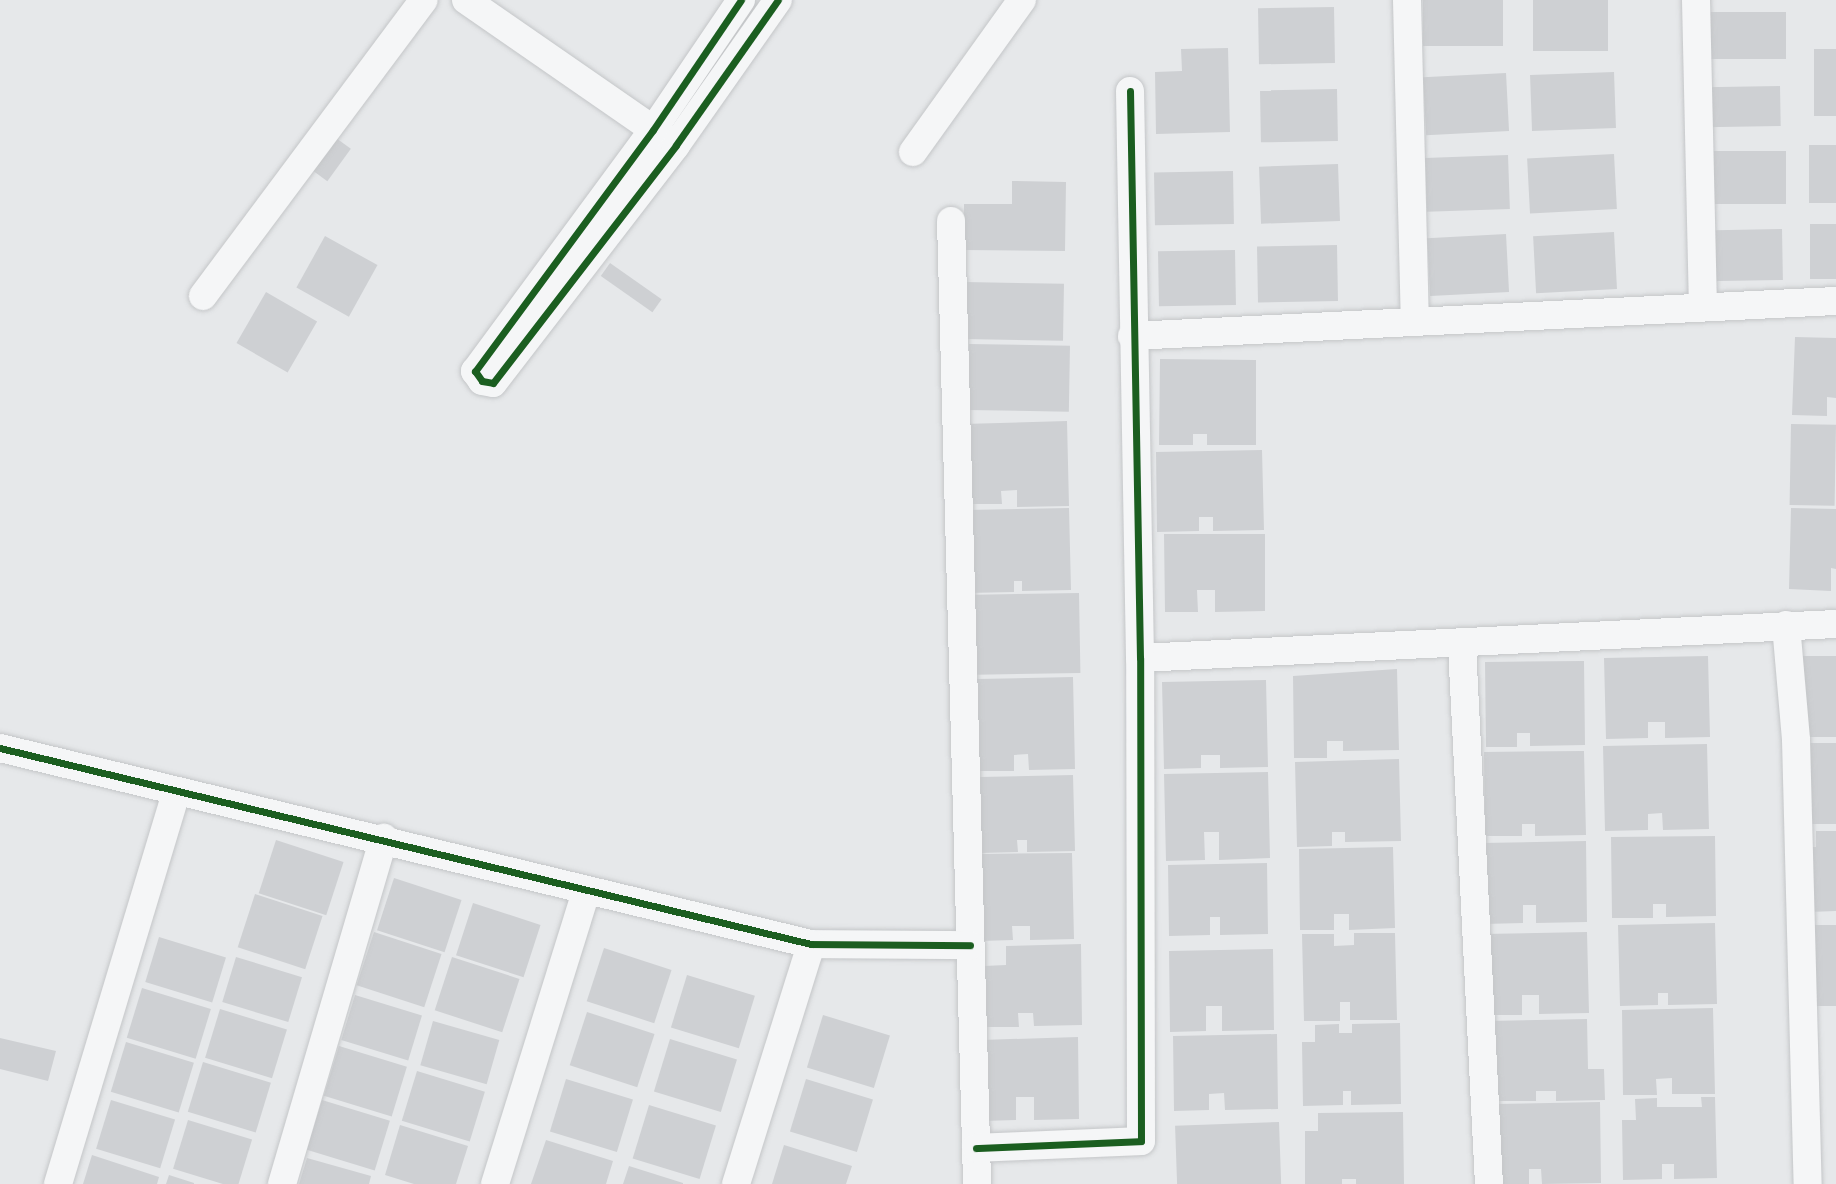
<!DOCTYPE html>
<html>
<head>
<meta charset="utf-8">
<style>
  body { margin:0 }
  #map { position:relative; width:1836px; height:1184px; overflow:hidden; background:#e6e8ea; font-family:Figtree,sans-serif }
  div>[style] { position:absolute }
  [style*='--x'] { left:calc(var(--x)*1px); top:calc(var(--y)*1px); width:calc(var(--w)*1px); rotate:calc(var(--a)*1deg) }
  .building>* { inset:0; background:#ced0d3; transform-origin:0 0 }
  .roads { filter:drop-shadow(0 0 2px #c4c6c8) drop-shadow(0 0 2px #c4c6c8) }
  .minor>* { height:28px; margin:-14px; padding:0 14px; transform-origin:14px; border-radius:14px; background:#f5f6f7 }
  .cycleway>* { height:7px; margin:-3.5px; padding:0 3.5px; transform-origin:3.5px; border-radius:3.5px; background:#1b5e20 }
  span { translate:-50% -50%; white-space:nowrap; text-align:center; line-height:1.15; -webkit-text-stroke:6px #f4f6f9; paint-order:stroke }
</style>
</head>
<body>
<div id="map">
  <div class="building">
    <div style="left:1423px;top:0;width:80px;height:46px"></div>
    <div style="left:1533px;top:0;width:75px;height:51px"></div>
    <div style="left:1334px;top:7px;width:56px;height:76px;rotate:89deg"></div>
    <div style="left:1786px;top:12px;width:47px;height:86px;rotate:90deg"></div>
    <div style="clip-path:polygon(1228px 48px,1230px 132px,1156px 134px,1155px 72px,1182px 71px,1181px 49px)"></div>
    <div style="left:1814px;top:49px;width:22px;height:67px"></div>
    <div style="left:1614px;top:72px;width:56px;height:84px;rotate:88deg"></div>
    <div style="left:1506px;top:73px;width:58px;height:83px;rotate:87deg"></div>
    <div style="left:1780px;top:86px;width:40px;height:76px;rotate:89deg"></div>
    <div style="left:1337px;top:89px;width:52px;height:77px;rotate:89deg"></div>
    <div style="left:329px;top:133px;width:27px;height:40px;rotate:36deg"></div>
    <div style="left:1836px;top:145px;width:58px;height:27px;rotate:90deg"></div>
    <div style="left:1705px;top:151px;width:81px;height:53px"></div>
    <div style="left:1614px;top:154px;width:55px;height:87px;rotate:87deg"></div>
    <div style="left:1508px;top:155px;width:54px;height:83px;rotate:88deg"></div>
    <div style="left:1338px;top:164px;width:57px;height:79px;rotate:88deg"></div>
    <div style="left:1233px;top:171px;width:53px;height:79px;rotate:89deg"></div>
    <div style="clip-path:polygon(1012px 181px,1066px 182px,1065px 251px,964px 250px,964px 204px,1012px 204px)"></div>
    <div style="left:1836px;top:224px;width:55px;height:26px;rotate:90deg"></div>
    <div style="left:1782px;top:229px;width:51px;height:79px;rotate:89deg"></div>
    <div style="left:1614px;top:232px;width:57px;height:81px;rotate:87deg"></div>
    <div style="left:1506px;top:234px;width:58px;height:79px;rotate:87deg"></div>
    <div style="left:325px;top:236px;width:60px;height:59px;rotate:29deg"></div>
    <div style="left:1337px;top:245px;width:56px;height:80px;rotate:89deg"></div>
    <div style="left:1235px;top:250px;width:55px;height:77px;rotate:89deg"></div>
    <div style="left:610px;top:263px;width:63px;height:16px;rotate:35deg"></div>
    <div style="left:965px;top:282px;width:99px;height:57px;rotate:1deg"></div>
    <div style="left:266px;top:292px;width:59px;height:59px;rotate:30deg"></div>
    <div style="clip-path:polygon(1795px 337px,1836px 338px,1836px 398px,1827px 397px,1827px 416px,1792px 415px)"></div>
    <div style="left:969px;top:344px;width:101px;height:66px;rotate:1deg"></div>
    <div style="clip-path:polygon(1160px 359px,1256px 360px,1256px 445px,1207px 445px,1207px 434px,1193px 434px,1193px 445px,1159px 445px)"></div>
    <div style="clip-path:polygon(1067px 421px,1069px 506px,1017px 507px,1017px 490px,1001px 491px,1002px 504px,965px 504px,963px 424px)"></div>
    <div style="left:1791px;top:424px;width:45px;height:81px;rotate:1deg"></div>
    <div style="clip-path:polygon(1262px 450px,1264px 530px,1213px 531px,1213px 517px,1199px 517px,1199px 531px,1157px 532px,1156px 452px)"></div>
    <div style="clip-path:polygon(1069px 508px,1071px 590px,1022px 591px,1022px 581px,1014px 581px,1014px 592px,967px 593px,966px 510px)"></div>
    <div style="clip-path:polygon(1791px 508px,1836px 509px,1836px 569px,1831px 568px,1831px 591px,1789px 589px)"></div>
    <div style="clip-path:polygon(1164px 534px,1265px 534px,1265px 611px,1215px 612px,1215px 590px,1197px 590px,1198px 612px,1165px 612px)"></div>
    <div style="left:1079px;top:593px;width:80px;height:104px;rotate:89deg"></div>
    <div style="clip-path:polygon(1708px 656px,1710px 737px,1665px 738px,1665px 722px,1648px 722px,1648px 738px,1606px 739px,1604px 658px)"></div>
    <div style="left:1836px;top:656px;width:81px;height:35px;rotate:90deg"></div>
    <div style="clip-path:polygon(1584px 661px,1585px 745px,1530px 746px,1530px 733px,1517px 733px,1517px 747px,1486px 747px,1485px 662px)"></div>
    <div style="clip-path:polygon(1397px 669px,1399px 750px,1343px 751px,1343px 741px,1327px 741px,1327px 758px,1294px 758px,1293px 676px)"></div>
    <div style="clip-path:polygon(1073px 677px,1075px 769px,1029px 770px,1028px 754px,1014px 755px,1014px 771px,979px 771px,977px 679px)"></div>
    <div style="clip-path:polygon(1266px 680px,1268px 767px,1220px 768px,1220px 755px,1201px 755px,1201px 768px,1164px 769px,1162px 682px)"></div>
    <div style="left:1802px;top:743px;width:34px;height:81px"></div>
    <div style="clip-path:polygon(1707px 744px,1709px 829px,1663px 830px,1662px 813px,1648px 814px,1648px 830px,1605px 831px,1603px 746px)"></div>
    <div style="clip-path:polygon(1584px 751px,1586px 835px,1535px 836px,1535px 824px,1522px 824px,1522px 836px,1485px 836px,1484px 752px)"></div>
    <div style="clip-path:polygon(1399px 759px,1401px 841px,1345px 842px,1345px 832px,1332px 832px,1332px 846px,1297px 847px,1295px 762px)"></div>
    <div style="clip-path:polygon(1268px 772px,1270px 858px,1219px 860px,1219px 832px,1204px 832px,1205px 860px,1166px 861px,1164px 774px)"></div>
    <div style="clip-path:polygon(1073px 775px,1075px 851px,1027px 852px,1027px 840px,1017px 840px,1018px 852px,981px 853px,980px 777px)"></div>
    <div style="clip-path:polygon(1816px 831px,1836px 831px,1836px 911px,1809px 912px,1807px 847px,1816px 847px)"></div>
    <div style="clip-path:polygon(1715px 836px,1716px 916px,1666px 917px,1666px 904px,1653px 904px,1653px 918px,1612px 918px,1611px 837px)"></div>
    <div style="left:276px;top:840px;width:71px;height:56px;rotate:18deg"></div>
    <div style="clip-path:polygon(1586px 841px,1587px 922px,1536px 923px,1536px 905px,1523px 905px,1523px 923px,1484px 924px,1482px 843px)"></div>
    <div style="clip-path:polygon(1393px 847px,1395px 928px,1349px 930px,1349px 914px,1334px 914px,1334px 930px,1300px 930px,1299px 849px)"></div>
    <div style="clip-path:polygon(1072px 853px,1074px 939px,1030px 940px,1030px 926px,1012px 926px,1013px 940px,980px 941px,979px 854px)"></div>
    <div style="clip-path:polygon(1267px 863px,1268px 934px,1220px 935px,1220px 917px,1210px 917px,1210px 935px,1169px 936px,1168px 865px)"></div>
    <div style="left:394px;top:878px;width:71px;height:55px;rotate:18deg"></div>
    <div style="left:255px;top:894px;width:71px;height:56px;rotate:18deg"></div>
    <div style="left:473px;top:903px;width:71px;height:55px;rotate:18deg"></div>
    <div style="clip-path:polygon(1715px 923px,1717px 1004px,1668px 1005px,1668px 993px,1658px 993px,1658px 1005px,1620px 1006px,1618px 925px)"></div>
    <div style="left:1809px;top:925px;width:27px;height:81px"></div>
    <div style="left:374px;top:932px;width:71px;height:56px;rotate:18deg"></div>
    <div style="clip-path:polygon(1587px 932px,1589px 1013px,1539px 1014px,1539px 995px,1522px 995px,1522px 1015px,1485px 1015px,1483px 934px)"></div>
    <div style="clip-path:polygon(1354px 933px,1395px 933px,1397px 1020px,1350px 1020px,1350px 1002px,1340px 1002px,1340px 1021px,1304px 1021px,1302px 934px,1334px 934px,1334px 946px,1354px 945px)"></div>
    <div style="left:159px;top:937px;width:70px;height:47px;rotate:17deg"></div>
    <div style="clip-path:polygon(1081px 944px,1082px 1025px,1034px 1026px,1033px 1013px,1018px 1013px,1019px 1027px,985px 1027px,984px 966px,1006px 965px,1006px 946px)"></div>
    <div style="left:604px;top:948px;width:71px;height:56px;rotate:18deg"></div>
    <div style="clip-path:polygon(1273px 949px,1274px 1030px,1222px 1031px,1222px 1006px,1206px 1006px,1206px 1031px,1170px 1032px,1169px 951px)"></div>
    <div style="left:236px;top:957px;width:69px;height:47px;rotate:17deg"></div>
    <div style="left:452px;top:957px;width:71px;height:56px;rotate:18deg"></div>
    <div style="left:687px;top:975px;width:71px;height:55px;rotate:17deg"></div>
    <div style="left:142px;top:988px;width:72px;height:52px;rotate:17deg"></div>
    <div style="left:355px;top:995px;width:70px;height:47px;rotate:17deg"></div>
    <div style="clip-path:polygon(1713px 1008px,1715px 1094px,1672px 1094px,1672px 1078px,1656px 1079px,1657px 1095px,1623px 1095px,1622px 1010px)"></div>
    <div style="left:220px;top:1009px;width:70px;height:51px;rotate:17deg"></div>
    <div style="left:587px;top:1012px;width:71px;height:56px;rotate:18deg"></div>
    <div style="left:823px;top:1015px;width:70px;height:55px;rotate:17deg"></div>
    <div style="clip-path:polygon(1587px 1019px,1588px 1069px,1604px 1069px,1605px 1100px,1556px 1101px,1556px 1091px,1536px 1091px,1536px 1101px,1490px 1101px,1488px 1021px)"></div>
    <div style="left:433px;top:1021px;width:69px;height:46px;rotate:16deg"></div>
    <div style="clip-path:polygon(1400px 1023px,1401px 1104px,1351px 1105px,1351px 1091px,1343px 1091px,1343px 1105px,1303px 1106px,1302px 1042px,1315px 1042px,1315px 1025px,1339px 1024px,1339px 1033px,1352px 1033px,1352px 1024px)"></div>
    <div style="clip-path:polygon(1277px 1034px,1278px 1109px,1225px 1110px,1224px 1093px,1209px 1094px,1209px 1110px,1174px 1111px,1173px 1036px)"></div>
    <div style="clip-path:polygon(1078px 1037px,1079px 1119px,1034px 1120px,1034px 1097px,1016px 1097px,1016px 1120px,982px 1121px,981px 1040px)"></div>
    <div style="clip-path:polygon(0 1038px,56px 1051px,48px 1081px,0 1069px)"></div>
    <div style="left:670px;top:1039px;width:70px;height:55px;rotate:17deg"></div>
    <div style="left:126px;top:1042px;width:71px;height:52px;rotate:17deg"></div>
    <div style="left:339px;top:1046px;width:71px;height:52px;rotate:17deg"></div>
    <div style="left:203px;top:1062px;width:71px;height:52px;rotate:17deg"></div>
    <div style="left:417px;top:1071px;width:71px;height:52px;rotate:17deg"></div>
    <div style="left:566px;top:1079px;width:70px;height:55px;rotate:17deg"></div>
    <div style="left:806px;top:1079px;width:70px;height:55px;rotate:17deg"></div>
    <div style="clip-path:polygon(1701px 1097px,1715px 1097px,1717px 1178px,1674px 1179px,1674px 1164px,1662px 1164px,1662px 1179px,1623px 1180px,1622px 1120px,1636px 1120px,1635px 1099px,1657px 1098px,1657px 1107px,1702px 1107px)"></div>
    <div style="left:111px;top:1100px;width:67px;height:51px;rotate:17deg"></div>
    <div style="left:322px;top:1100px;width:71px;height:52px;rotate:17deg"></div>
    <div style="clip-path:polygon(1600px 1102px,1601px 1183px,1542px 1184px,1541px 1169px,1529px 1169px,1529px 1184px,1497px 1184px,1496px 1104px)"></div>
    <div style="left:649px;top:1105px;width:70px;height:56px;rotate:17deg"></div>
    <div style="clip-path:polygon(1403px 1112px,1404px 1184px,1356px 1184px,1356px 1179px,1342px 1179px,1342px 1184px,1305px 1184px,1305px 1131px,1318px 1131px,1318px 1113px)"></div>
    <div style="left:188px;top:1120px;width:67px;height:51px;rotate:17deg"></div>
    <div style="left:1279px;top:1122px;width:62px;height:104px;rotate:88deg"></div>
    <div style="clip-path:polygon(400px 1125px,468px 1146px,456px 1184px,414px 1184px,385px 1175px)"></div>
    <div style="clip-path:polygon(546px 1140px,613px 1161px,606px 1184px,531px 1184px)"></div>
    <div style="clip-path:polygon(784px 1145px,852px 1166px,846px 1184px,772px 1184px)"></div>
    <div style="clip-path:polygon(92px 1155px,159px 1177px,157px 1184px,83px 1184px)"></div>
    <div style="clip-path:polygon(307px 1158px,371px 1176px,369px 1184px,299px 1184px)"></div>
    <div style="clip-path:polygon(629px 1166px,683px 1183px,683px 1184px,623px 1184px)"></div>
    <div style="clip-path:polygon(169px 1175px,194px 1183px,194px 1184px,166px 1184px)"></div>
  </div>
  <div class="roads">
    <div class="minor">
      <div style="--x:466;--y:0;--w:246;--a:34.7"></div>
      <div style="--x:741;--y:0;--w:157;--a:124.1"></div>
      <div style="--x:653;--y:130;--w:300;--a:126.4"></div>
      <div style="--x:475;--y:371;--w:12;--a:55"></div>
      <div style="--x:482;--y:381;--w:11;--a:10"></div>
      <div style="--x:493;--y:383;--w:300;--a:-52.4"></div>
      <div style="--x:676;--y:145;--w:177;--a:-54.9"></div>
      <div style="--x:1407;--y:0;--w:318;--a:88.6"></div>
      <div style="--x:1696;--y:0;--w:306;--a:88.7"></div>
      <div style="--x:913;--y:152;--w:187;--a:-54.4"></div>
      <div style="--x:951;--y:221;--w:963;--a:88.45"></div>
      <div style="--x:203;--y:296;--w:369;--a:-53.3"></div>
      <div style="--x:1132;--y:336;--w:705;--a:-2.85"></div>
      <div style="--x:1786;--y:625;--w:115;--a:85"></div>
      <div style="--x:1796;--y:740;--w:444;--a:88.5"></div>
      <div style="--x:1462;--y:646;--w:539;--a:87.13"></div>
      <div style="--x:1140;--y:658;--w:697;--a:-2.8"></div>
      <div style="--x:0;--y:748;--w:834;--a:13.59"></div>
      <div style="--x:811;--y:944;--w:159;--a:0.4"></div>
      <div style="--x:976;--y:1148;--w:165;--a:-2.4"></div>
      <div style="--x:1141;--y:1141;--w:483;--a:-90.1"></div>
      <div style="--x:1140;--y:658;--w:567;--a:-91.01"></div>
      <div style="--x:58;--y:1184;--w:409;--a:-73.2"></div>
      <div style="--x:282;--y:1184;--w:361;--a:-73.6"></div>
      <div style="--x:495;--y:1184;--w:307;--a:-72.7"></div>
      <div style="--x:736;--y:1184;--w:251;--a:-72.6"></div>
    </div>
  </div>
  <div class="cycleway">
    <div style="--x:741;--y:0;--w:157;--a:124.1"></div>
    <div style="--x:653;--y:130;--w:300;--a:126.4"></div>
    <div style="--x:475;--y:371;--w:12;--a:55"></div>
    <div style="--x:482;--y:381;--w:11;--a:10"></div>
    <div style="--x:493;--y:383;--w:300;--a:-52.4"></div>
    <div style="--x:676;--y:145;--w:177;--a:-54.9"></div>
    <div style="--x:0;--y:748;--w:834;--a:13.59"></div>
    <div style="--x:811;--y:944;--w:159;--a:0.4"></div>
    <div style="--x:976;--y:1148;--w:165;--a:-2.4"></div>
    <div style="--x:1141;--y:1141;--w:483;--a:-90.1"></div>
    <div style="--x:1140;--y:658;--w:567;--a:-91.01"></div>
  </div>
</div>
</body>
</html>
